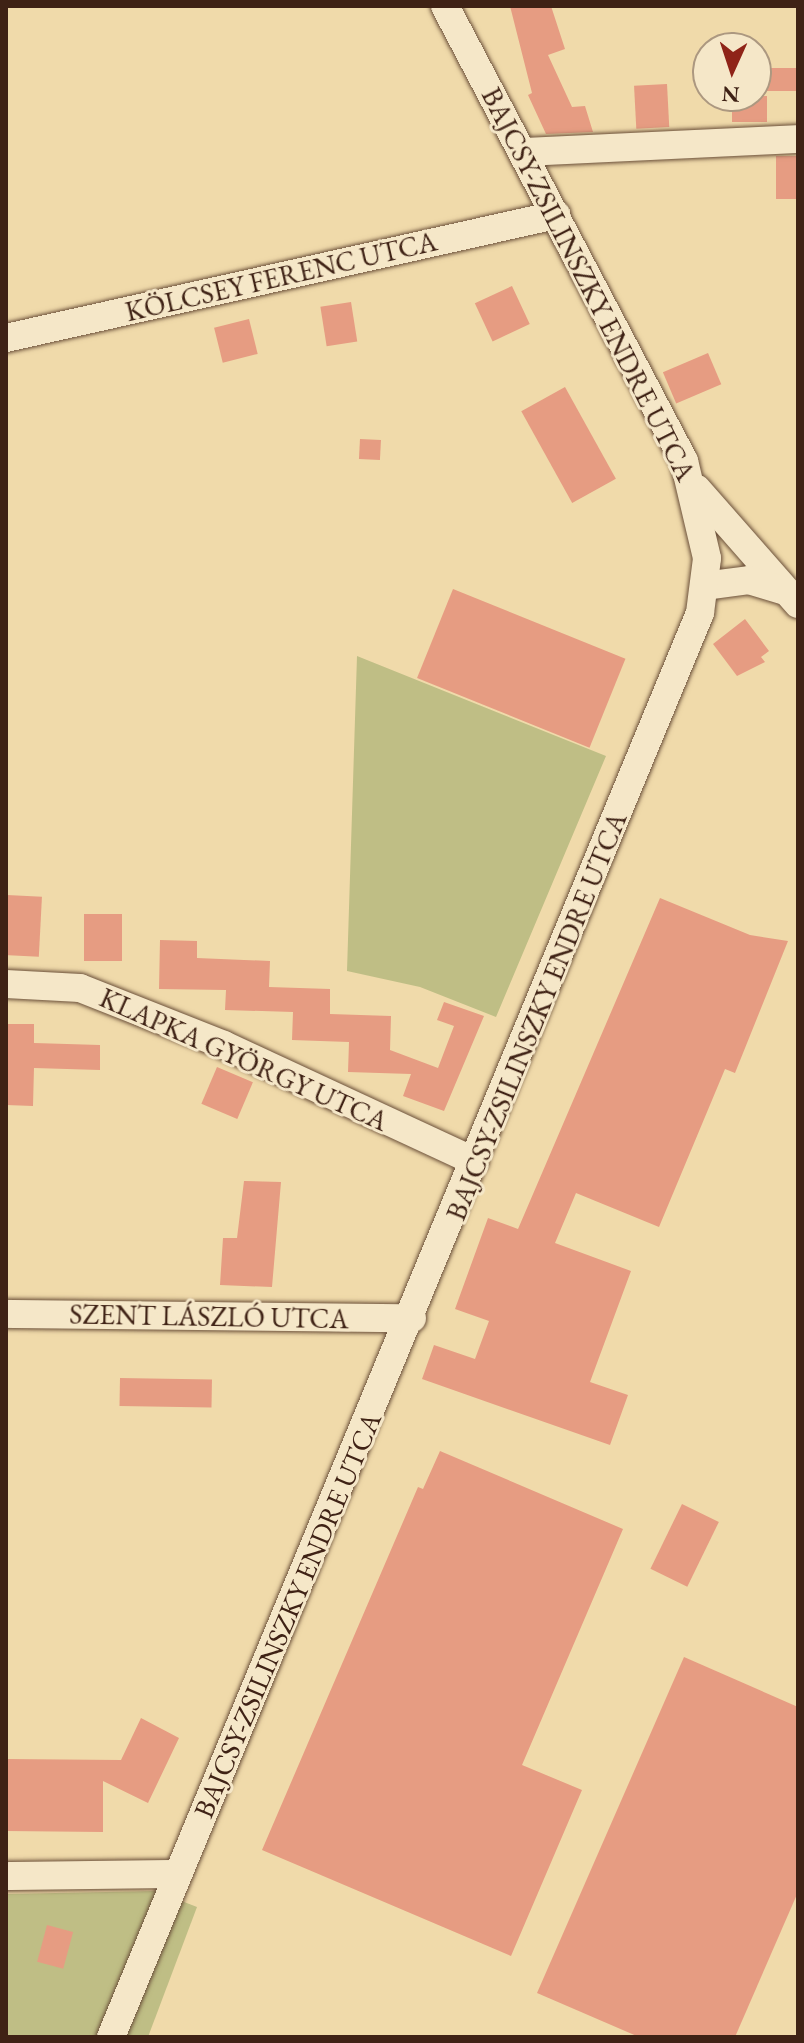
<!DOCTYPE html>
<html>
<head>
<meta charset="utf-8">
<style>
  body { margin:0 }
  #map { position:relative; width:804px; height:2043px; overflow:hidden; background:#f0daaa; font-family:"EB Garamond",serif }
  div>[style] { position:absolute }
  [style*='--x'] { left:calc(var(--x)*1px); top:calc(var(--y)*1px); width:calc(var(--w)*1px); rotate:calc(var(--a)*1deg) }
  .green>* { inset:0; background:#bfbe85 }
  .building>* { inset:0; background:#e69c82; transform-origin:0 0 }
  .roads { filter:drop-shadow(0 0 2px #6b503a) drop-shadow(0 0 2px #6b503a) }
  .minor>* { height:28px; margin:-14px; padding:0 14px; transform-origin:14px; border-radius:14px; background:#f5e7c8 }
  span { translate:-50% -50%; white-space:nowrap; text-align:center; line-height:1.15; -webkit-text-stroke:6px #f5e7c8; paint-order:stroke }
  .street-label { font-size:28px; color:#3f2215 }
  .frame { position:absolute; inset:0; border:8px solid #3f2215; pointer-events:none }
  .north { position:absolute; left:692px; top:32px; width:80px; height:80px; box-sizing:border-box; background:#f5e7c8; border:2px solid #ac9880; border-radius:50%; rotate:183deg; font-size:22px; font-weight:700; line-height:32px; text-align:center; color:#3f2215 }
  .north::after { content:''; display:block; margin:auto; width:28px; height:36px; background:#8f2418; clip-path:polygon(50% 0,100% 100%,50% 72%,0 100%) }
</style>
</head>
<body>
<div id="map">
  <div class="green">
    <div style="clip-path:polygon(357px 656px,606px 756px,496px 1017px,420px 987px,347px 971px)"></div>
    <div style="clip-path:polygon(156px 1891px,197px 1907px,148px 2037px,6px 2037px,6px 1894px)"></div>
  </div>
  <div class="building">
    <div style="clip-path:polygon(510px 6px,551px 6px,565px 49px,548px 55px,572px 107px,585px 106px,593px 132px,546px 134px,528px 95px,532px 93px)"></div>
    <div style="left:798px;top:68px;width:23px;height:42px;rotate:90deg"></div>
    <div style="left:667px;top:84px;width:43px;height:33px;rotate:87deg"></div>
    <div style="left:732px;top:96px;width:35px;height:26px"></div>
    <div style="left:798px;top:156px;width:43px;height:22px;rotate:90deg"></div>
    <div style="left:512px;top:286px;width:42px;height:41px;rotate:65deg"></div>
    <div style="left:351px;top:302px;width:40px;height:31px;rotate:81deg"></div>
    <div style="left:249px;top:319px;width:36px;height:36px;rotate:76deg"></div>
    <div style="left:708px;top:353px;width:34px;height:49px;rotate:67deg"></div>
    <div style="left:565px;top:387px;width:105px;height:50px;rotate:61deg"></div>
    <div style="left:360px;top:439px;width:21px;height:20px;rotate:3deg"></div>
    <div style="left:453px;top:589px;width:186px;height:96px;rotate:22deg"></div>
    <div style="clip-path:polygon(745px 619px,769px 651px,761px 657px,765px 662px,737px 676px,713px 644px)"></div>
    <div style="left:7px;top:895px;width:35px;height:60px;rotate:3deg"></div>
    <div style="clip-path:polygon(660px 898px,750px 935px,788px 941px,735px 1073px,725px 1069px,659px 1227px,576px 1193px,555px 1243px,631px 1271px,590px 1382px,628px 1395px,610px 1445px,422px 1379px,434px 1345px,475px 1359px,489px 1321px,455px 1309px,488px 1218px,518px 1229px)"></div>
    <div style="left:84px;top:914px;width:38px;height:47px"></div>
    <div style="clip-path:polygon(160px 940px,197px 941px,197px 958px,270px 961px,269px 987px,330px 989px,330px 1014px,391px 1016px,390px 1050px,438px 1068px,454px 1026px,437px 1020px,444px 1002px,484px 1016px,444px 1111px,403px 1096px,411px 1074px,348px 1072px,349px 1042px,292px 1040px,293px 1012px,225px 1010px,226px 990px,159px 989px)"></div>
    <div style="clip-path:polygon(6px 1024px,34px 1024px,34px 1043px,100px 1045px,100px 1070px,34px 1068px,33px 1106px,6px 1105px)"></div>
    <div style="left:217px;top:1067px;width:39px;height:40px;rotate:23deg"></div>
    <div style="clip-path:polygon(244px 1181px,281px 1182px,272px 1287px,220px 1285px,223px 1238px,237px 1238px)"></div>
    <div style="left:120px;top:1378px;width:92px;height:28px;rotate:1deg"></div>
    <div style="clip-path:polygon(440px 1451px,623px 1529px,522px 1765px,582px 1790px,511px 1956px,262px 1850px,418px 1487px,423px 1489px)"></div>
    <div style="left:682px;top:1504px;width:41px;height:72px;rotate:26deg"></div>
    <div style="clip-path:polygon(684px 1657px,798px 1707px,798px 1892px,735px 2037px,639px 2037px,537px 1993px)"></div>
    <div style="clip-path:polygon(141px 1718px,179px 1738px,148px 1803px,103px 1781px,103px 1832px,6px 1831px,6px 1759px,121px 1760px)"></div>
    <div style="left:47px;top:1925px;width:27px;height:38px;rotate:15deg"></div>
  </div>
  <div class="roads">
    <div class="minor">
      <div style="--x:523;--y:152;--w:275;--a:-2.7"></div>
      <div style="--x:6;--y:338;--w:564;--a:-12.61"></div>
      <div style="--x:697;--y:489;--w:153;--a:48.7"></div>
      <div style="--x:704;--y:586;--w:45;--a:-7.6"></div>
      <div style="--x:749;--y:580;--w:39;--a:17"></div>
      <div style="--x:6;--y:984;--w:74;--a:3.1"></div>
      <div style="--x:80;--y:988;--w:155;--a:21.6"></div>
      <div style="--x:224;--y:1045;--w:276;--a:24.9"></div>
      <div style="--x:6;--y:1314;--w:406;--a:0.6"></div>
      <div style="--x:6;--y:1876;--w:170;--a:-0.7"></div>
      <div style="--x:111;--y:2037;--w:1541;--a:-67.53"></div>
      <div style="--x:700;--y:613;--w:55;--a:-82.7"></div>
      <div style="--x:707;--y:558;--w:100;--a:-103.3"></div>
      <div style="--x:684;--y:461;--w:514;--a:-117.71"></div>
    </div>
  </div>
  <div class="street-label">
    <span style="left:281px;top:276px;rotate:-13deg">KÖLCSEY FERENC UTCA</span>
    <span style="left:589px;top:284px;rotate:63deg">BAJCSY-ZSILINSZKY ENDRE UTCA</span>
    <span style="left:536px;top:1016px;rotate:-68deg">BAJCSY-ZSILINSZKY ENDRE UTCA</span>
    <span style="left:244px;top:1059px;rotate:24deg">KLAPKA GYÖRGY UTCA</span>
    <span style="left:209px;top:1316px;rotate:1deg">SZENT LÁSZLÓ UTCA</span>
    <span style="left:287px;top:1615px;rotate:-67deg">BAJCSY-ZSILINSZKY ENDRE UTCA</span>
  </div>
  <div class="frame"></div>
  <div class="north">N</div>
</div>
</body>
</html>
